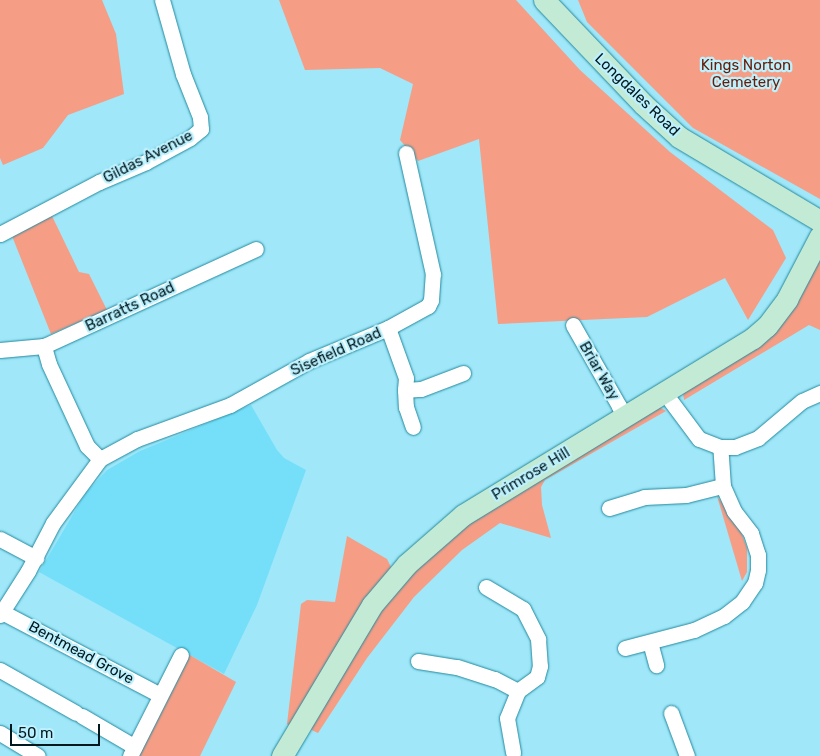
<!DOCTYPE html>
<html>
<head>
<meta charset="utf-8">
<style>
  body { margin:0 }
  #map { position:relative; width:820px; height:756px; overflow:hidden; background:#9fe7f9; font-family:Rubik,sans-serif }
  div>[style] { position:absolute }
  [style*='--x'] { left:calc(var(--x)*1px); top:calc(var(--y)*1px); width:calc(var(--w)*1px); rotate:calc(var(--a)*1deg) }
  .built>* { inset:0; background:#75dff9 }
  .green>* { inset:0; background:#f69d86 }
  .roads { filter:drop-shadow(0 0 1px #23899e) drop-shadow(0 0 1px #23899e) }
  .street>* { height:15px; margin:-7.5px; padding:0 7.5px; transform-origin:7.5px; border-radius:7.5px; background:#fff }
  .secondary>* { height:21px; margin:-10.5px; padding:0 10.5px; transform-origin:10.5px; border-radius:10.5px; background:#c2ead5 }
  span { translate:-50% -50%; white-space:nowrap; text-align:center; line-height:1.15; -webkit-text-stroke:4.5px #bdf1fe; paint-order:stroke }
  .park-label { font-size:15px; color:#661c08 }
  .street-label { font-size:15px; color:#00191f }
  .scale { position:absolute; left:10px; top:724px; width:90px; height:22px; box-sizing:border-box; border:2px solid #00191f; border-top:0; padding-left:6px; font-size:15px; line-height:18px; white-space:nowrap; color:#00191f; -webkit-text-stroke:4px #bdf1fe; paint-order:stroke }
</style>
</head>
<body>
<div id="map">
  <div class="built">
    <div style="clip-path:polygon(251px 405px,277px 450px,284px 458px,306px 470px,257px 605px,224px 674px,39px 572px,85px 494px,107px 470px,140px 451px)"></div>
  </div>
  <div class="green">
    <div style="clip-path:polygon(0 0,102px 0,116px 34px,124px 94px,68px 115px,43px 148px,3px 165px,0 158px)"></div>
    <div style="clip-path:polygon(279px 0,516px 0,580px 70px,670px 152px,773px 230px,786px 258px,748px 320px,725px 278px,647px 317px,498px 324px,479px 139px,418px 161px,400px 140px,413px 84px,380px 68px,305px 70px)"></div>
    <div style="clip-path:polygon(578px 0,820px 0,820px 199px,693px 128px,587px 22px)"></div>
    <div style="clip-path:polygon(52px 216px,79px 272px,89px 274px,107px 310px,51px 334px,12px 236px)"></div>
    <div style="clip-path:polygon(820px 256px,820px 330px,809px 325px,684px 400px,683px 393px,756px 344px)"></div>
    <div style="clip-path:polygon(659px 407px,666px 411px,545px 480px,541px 487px,542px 505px,551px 538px,500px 523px,462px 550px,414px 597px,367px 658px,318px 733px,307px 728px,393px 588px,471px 520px)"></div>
    <div style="clip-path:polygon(717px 496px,739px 526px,747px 548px,747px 572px,742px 581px)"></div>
    <div style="clip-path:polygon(347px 536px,387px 559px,391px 567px,291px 727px,287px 724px,301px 604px,307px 600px,335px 602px)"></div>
    <div style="clip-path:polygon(188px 654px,236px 682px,200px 756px,136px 756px)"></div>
  </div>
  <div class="roads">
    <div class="street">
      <div style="--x:0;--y:234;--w:112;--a:-27.7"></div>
      <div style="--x:99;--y:182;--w:51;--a:-23.1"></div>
      <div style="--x:146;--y:162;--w:50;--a:-28.6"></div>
      <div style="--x:190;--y:138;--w:14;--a:-39"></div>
      <div style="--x:201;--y:129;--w:12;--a:-95"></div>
      <div style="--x:200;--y:117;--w:46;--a:-111.6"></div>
      <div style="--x:183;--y:74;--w:77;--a:-105.8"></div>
      <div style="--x:573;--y:325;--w:93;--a:60.4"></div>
      <div style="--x:619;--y:406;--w:13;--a:67"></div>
      <div style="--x:388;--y:328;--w:53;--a:70.2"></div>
      <div style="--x:406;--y:378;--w:12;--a:95"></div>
      <div style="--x:405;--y:390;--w:16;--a:-4"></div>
      <div style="--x:421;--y:389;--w:45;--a:-20.9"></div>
      <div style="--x:0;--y:350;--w:44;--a:-5.2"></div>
      <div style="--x:44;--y:346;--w:233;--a:-24.6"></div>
      <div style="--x:405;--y:390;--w:17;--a:87"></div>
      <div style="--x:406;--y:407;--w:21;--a:71"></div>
      <div style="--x:720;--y:447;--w:15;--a:0"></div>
      <div style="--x:735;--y:447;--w:25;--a:-21"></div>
      <div style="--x:758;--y:438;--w:57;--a:-40.1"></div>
      <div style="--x:802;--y:401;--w:20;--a:-24"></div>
      <div style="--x:100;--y:459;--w:42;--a:-28.4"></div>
      <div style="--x:137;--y:439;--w:99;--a:-20.1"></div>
      <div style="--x:230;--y:405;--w:90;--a:-29.1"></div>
      <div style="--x:309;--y:361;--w:86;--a:-22.7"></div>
      <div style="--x:388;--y:328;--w:46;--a:-28.8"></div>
      <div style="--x:428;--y:306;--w:7;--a:-63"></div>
      <div style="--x:431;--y:300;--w:26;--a:-86"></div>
      <div style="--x:433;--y:274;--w:124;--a:-102.6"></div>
      <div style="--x:609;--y:508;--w:37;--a:-17"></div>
      <div style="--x:644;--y:497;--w:42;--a:-2.7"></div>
      <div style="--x:686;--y:495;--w:38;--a:-14"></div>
      <div style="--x:0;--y:539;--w:41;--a:27.8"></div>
      <div style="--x:486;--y:587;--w:43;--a:30.7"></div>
      <div style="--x:523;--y:609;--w:34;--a:63"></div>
      <div style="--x:538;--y:639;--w:27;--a:86"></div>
      <div style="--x:540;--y:666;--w:11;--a:105"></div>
      <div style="--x:537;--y:677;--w:24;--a:144"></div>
      <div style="--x:518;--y:691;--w:29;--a:112"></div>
      <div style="--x:507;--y:718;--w:35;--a:80"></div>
      <div style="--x:2;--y:612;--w:178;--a:27.7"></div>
      <div style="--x:0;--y:615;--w:52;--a:-57.5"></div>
      <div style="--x:28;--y:571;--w:54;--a:-62.5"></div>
      <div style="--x:53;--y:523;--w:79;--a:-53.7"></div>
      <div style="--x:100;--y:459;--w:18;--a:-135"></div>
      <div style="--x:87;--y:446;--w:90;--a:-114.9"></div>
      <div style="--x:49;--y:364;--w:19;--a:-106"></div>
      <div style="--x:650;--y:642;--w:24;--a:75"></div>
      <div style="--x:625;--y:648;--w:71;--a:-14.6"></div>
      <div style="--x:694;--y:630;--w:33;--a:-25"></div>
      <div style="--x:724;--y:616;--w:23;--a:-38"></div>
      <div style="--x:742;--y:602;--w:23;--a:-56"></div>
      <div style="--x:755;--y:583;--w:13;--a:-77"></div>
      <div style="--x:758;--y:570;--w:15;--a:-90"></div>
      <div style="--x:758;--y:555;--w:23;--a:-108"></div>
      <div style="--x:751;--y:533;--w:28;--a:-128"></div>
      <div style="--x:734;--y:511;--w:27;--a:-114"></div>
      <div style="--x:723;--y:486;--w:39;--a:-94"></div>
      <div style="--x:720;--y:447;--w:22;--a:-159"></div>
      <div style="--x:699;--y:439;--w:59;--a:-126.7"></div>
      <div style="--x:418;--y:661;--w:39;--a:9"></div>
      <div style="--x:457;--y:667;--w:40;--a:18"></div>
      <div style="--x:495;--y:679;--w:26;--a:28"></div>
      <div style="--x:0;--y:670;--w:87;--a:29.5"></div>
      <div style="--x:671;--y:713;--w:46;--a:69.6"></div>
      <div style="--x:82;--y:716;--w:61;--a:30.3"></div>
      <div style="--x:0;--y:733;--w:44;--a:31.2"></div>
      <div style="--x:130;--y:756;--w:113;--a:-63.2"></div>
    </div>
    <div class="secondary">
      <div style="--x:544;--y:0;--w:144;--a:46.4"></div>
      <div style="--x:643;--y:104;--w:49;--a:42.5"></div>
      <div style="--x:679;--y:137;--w:164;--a:30.8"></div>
      <div style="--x:282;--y:756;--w:176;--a:-59.2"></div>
      <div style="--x:372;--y:605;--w:54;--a:-49.5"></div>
      <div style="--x:407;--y:564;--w:74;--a:-41.2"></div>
      <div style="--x:463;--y:515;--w:340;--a:-31.4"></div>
      <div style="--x:753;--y:338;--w:18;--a:-41"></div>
      <div style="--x:767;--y:326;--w:34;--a:-53"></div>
      <div style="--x:787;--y:299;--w:71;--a:-62.4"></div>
    </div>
  </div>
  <div class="park-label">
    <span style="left:746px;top:74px">Kings Norton<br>Cemetery</span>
  </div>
  <div class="street-label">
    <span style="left:637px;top:95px;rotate:44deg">Longdales Road</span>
    <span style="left:148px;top:157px;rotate:-27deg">Gildas Avenue</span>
    <span style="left:130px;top:307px;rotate:-25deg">Barratts Road</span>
    <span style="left:336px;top:352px;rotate:-24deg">Sisefield Road</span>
    <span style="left:599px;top:371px;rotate:60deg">Briar Way</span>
    <span style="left:531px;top:474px;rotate:-31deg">Primrose Hill</span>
    <span style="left:81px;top:653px;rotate:28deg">Bentmead Grove</span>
  </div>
  <div class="scale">50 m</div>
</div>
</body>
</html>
